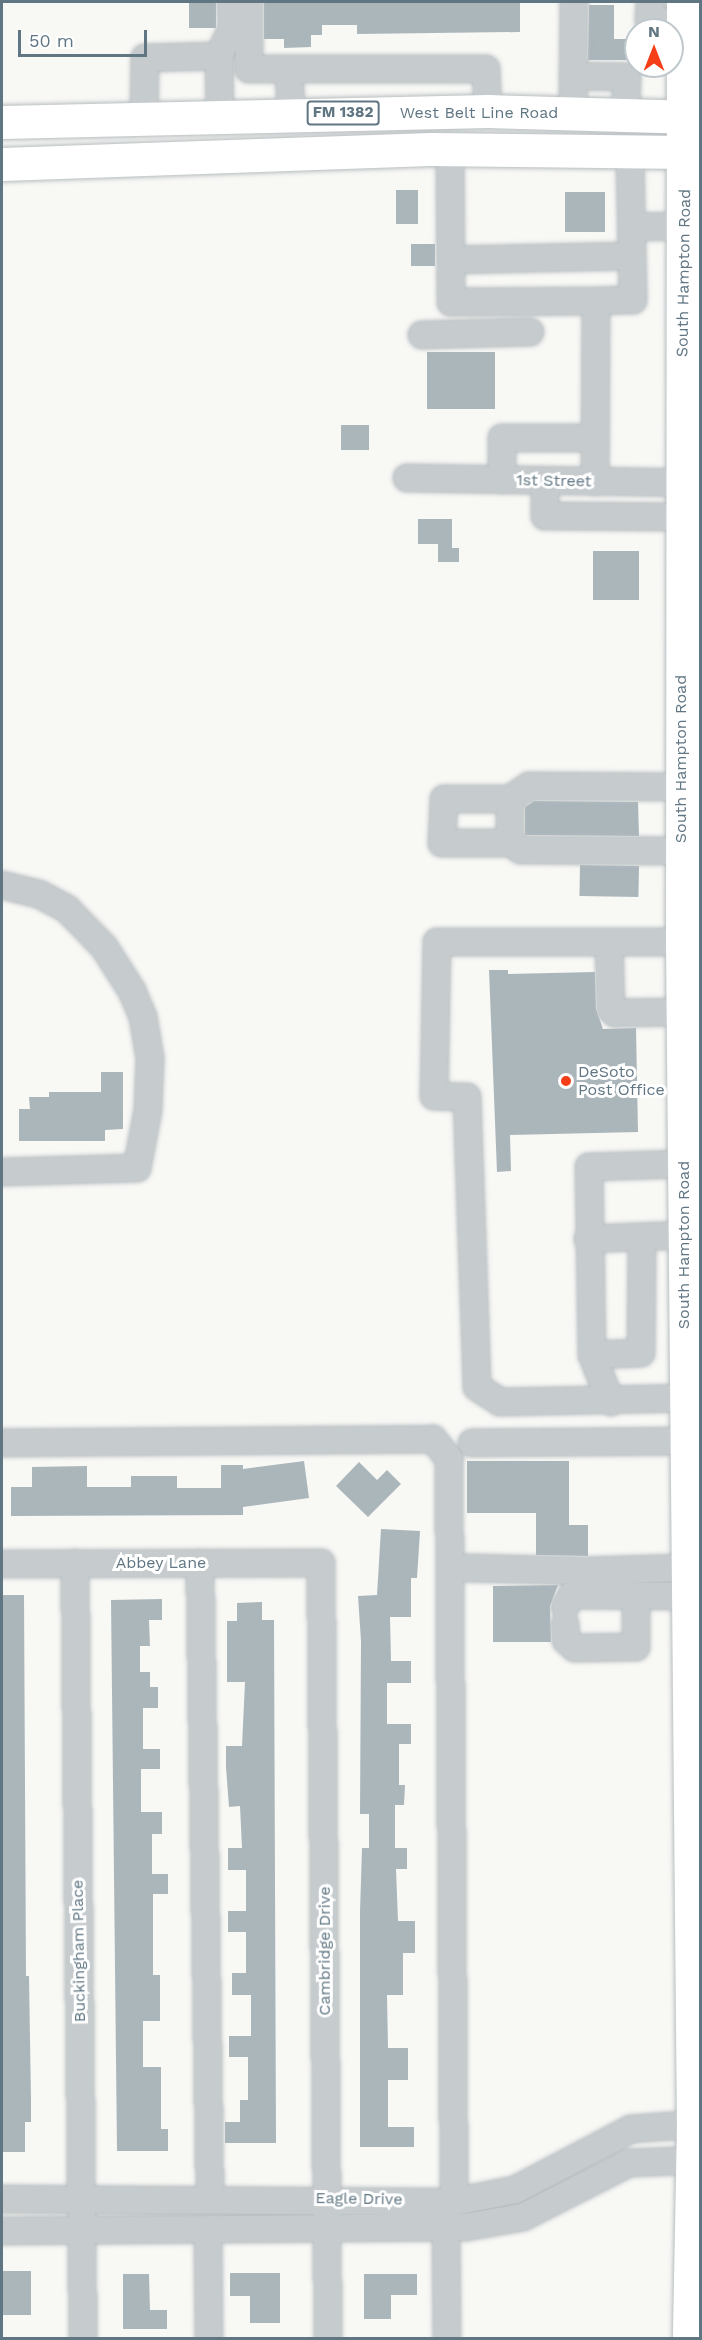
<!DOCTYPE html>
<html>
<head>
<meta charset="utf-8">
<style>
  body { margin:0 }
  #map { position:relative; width:702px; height:2340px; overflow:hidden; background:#f8f8f5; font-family:"Work Sans",sans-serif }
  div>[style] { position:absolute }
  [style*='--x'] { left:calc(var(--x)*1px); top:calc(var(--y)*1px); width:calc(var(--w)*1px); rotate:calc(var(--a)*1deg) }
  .building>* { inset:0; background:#abb6bb; transform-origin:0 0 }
  .roads { filter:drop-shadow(0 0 2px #b8bec1) drop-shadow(0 0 2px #b8bec1) }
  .minor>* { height:26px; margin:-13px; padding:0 13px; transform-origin:13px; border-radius:13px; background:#c6cbce }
  .major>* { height:33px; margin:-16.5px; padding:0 16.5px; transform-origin:16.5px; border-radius:16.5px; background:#fff }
  .dots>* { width:16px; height:16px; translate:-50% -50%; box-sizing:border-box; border:3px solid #fff; border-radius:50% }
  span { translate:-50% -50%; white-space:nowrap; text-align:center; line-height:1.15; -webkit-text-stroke:6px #fff; paint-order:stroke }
  .shield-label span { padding:2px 4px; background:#fff; border:2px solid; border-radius:4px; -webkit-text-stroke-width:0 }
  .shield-label { font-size:15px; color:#607683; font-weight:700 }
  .street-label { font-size:16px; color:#607683 }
  .poi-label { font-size:16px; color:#607683 }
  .left { translate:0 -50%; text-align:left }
  .frame { position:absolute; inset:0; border:3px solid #607683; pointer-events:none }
  .north { position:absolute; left:624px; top:18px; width:60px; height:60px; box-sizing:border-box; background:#fff; border:2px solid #bfc8cd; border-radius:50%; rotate:0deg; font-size:16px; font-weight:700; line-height:24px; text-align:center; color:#607683 }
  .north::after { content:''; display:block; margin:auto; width:21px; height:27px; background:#f63e18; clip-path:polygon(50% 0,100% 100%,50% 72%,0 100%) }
  .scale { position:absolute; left:18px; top:30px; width:129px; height:27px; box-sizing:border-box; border:3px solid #607683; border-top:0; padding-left:8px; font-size:18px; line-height:21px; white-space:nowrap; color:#607683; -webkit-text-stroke:4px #fff; paint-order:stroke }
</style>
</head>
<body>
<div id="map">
  <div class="building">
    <div style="left:189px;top:2px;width:27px;height:26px"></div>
    <div style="clip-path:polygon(264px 2px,520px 2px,520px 32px,357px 34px,357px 25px,322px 25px,322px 35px,311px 35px,311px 47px,284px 48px,284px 39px,264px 39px)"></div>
    <div style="clip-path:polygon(589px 5px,614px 5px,614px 39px,636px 39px,636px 60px,588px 60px)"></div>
    <div style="left:396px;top:190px;width:22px;height:34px"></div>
    <div style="left:565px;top:192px;width:40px;height:40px"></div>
    <div style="left:411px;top:244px;width:24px;height:22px"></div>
    <div style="left:427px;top:352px;width:68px;height:57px"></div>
    <div style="left:341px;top:425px;width:28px;height:25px"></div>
    <div style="clip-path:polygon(418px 519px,452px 519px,452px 548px,459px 548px,459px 562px,438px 562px,438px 544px,418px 544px)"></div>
    <div style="left:593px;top:551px;width:46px;height:49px"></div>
    <div style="clip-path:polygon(534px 801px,638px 802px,639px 836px,525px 835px,525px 807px)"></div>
    <div style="left:580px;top:865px;width:59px;height:31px;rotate:1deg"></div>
    <div style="clip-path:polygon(489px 970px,508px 970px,508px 974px,595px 972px,596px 1009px,603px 1029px,636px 1028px,638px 1132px,510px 1135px,511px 1171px,497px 1172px)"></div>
    <div style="clip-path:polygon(101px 1072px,123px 1072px,123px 1129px,105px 1130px,105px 1141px,19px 1141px,19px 1109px,30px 1109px,29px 1097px,49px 1097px,49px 1092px,101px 1092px)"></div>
    <div style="clip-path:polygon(304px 1461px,309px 1498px,243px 1507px,243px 1515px,11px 1516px,11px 1487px,32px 1487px,32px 1467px,87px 1466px,87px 1487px,131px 1487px,131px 1476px,177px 1476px,177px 1488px,221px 1488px,221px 1465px,243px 1465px,243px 1469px)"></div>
    <div style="clip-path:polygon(467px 1461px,569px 1461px,569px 1525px,588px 1525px,588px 1556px,536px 1555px,536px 1513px,467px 1513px)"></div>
    <div style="clip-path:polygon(359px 1462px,377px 1480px,387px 1470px,401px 1484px,368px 1517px,336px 1486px)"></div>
    <div style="clip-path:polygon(381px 1529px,420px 1531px,417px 1578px,411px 1578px,411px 1617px,390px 1617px,391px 1661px,411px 1661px,411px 1683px,387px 1683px,387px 1724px,411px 1724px,411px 1744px,399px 1744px,399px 1785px,405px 1785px,404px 1805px,395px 1805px,395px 1848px,407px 1848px,407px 1869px,396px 1869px,398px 1921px,415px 1921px,415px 1953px,403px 1953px,403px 1995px,387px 1995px,388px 2048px,408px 2048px,408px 2080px,388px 2080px,388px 2127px,414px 2127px,414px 2147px,360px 2147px,360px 1912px,362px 1848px,369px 1848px,369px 1814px,360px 1814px,361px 1641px,358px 1596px,377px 1595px)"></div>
    <div style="clip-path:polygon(558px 1585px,550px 1606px,551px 1642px,493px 1642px,493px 1586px)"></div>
    <div style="clip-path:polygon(2px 1595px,24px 1595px,26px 1976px,29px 1976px,31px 2100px,31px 2122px,25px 2122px,25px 2152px,2px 2152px)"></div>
    <div style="clip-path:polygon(162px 1599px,162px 1620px,149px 1620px,150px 1646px,140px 1646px,140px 1672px,150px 1672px,150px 1687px,158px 1687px,158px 1708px,143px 1708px,143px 1749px,160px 1749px,160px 1769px,141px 1769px,141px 1812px,162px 1812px,162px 1834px,152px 1834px,152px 1874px,168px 1874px,168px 1894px,153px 1894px,153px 1975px,160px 1975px,160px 2021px,143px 2021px,143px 2067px,161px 2067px,161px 2129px,168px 2129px,168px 2151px,117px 2151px,111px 1600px)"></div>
    <div style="clip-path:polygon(262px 1602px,262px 1620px,274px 1620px,276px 2143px,225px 2143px,225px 2122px,240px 2122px,240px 2100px,248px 2100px,248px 2057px,229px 2057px,229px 2036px,251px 2036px,251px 1995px,232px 1995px,232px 1973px,246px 1973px,246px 1932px,228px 1932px,228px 1911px,246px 1911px,246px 1870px,228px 1870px,228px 1848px,242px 1848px,240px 1806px,229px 1807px,226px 1767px,226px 1746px,242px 1746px,245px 1682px,227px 1682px,227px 1621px,237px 1621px,237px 1603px)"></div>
    <div style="left:2px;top:2271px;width:29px;height:44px"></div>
    <div style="clip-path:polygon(230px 2273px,280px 2273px,280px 2323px,250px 2323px,250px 2296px,230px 2296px)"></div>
    <div style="clip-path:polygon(123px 2274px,149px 2274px,150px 2310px,167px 2310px,167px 2329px,123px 2329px)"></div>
    <div style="clip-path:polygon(364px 2274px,417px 2274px,417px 2295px,391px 2295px,391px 2319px,364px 2319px)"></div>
  </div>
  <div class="roads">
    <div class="minor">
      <div style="--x:249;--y:2;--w:67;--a:90"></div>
      <div style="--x:249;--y:69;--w:237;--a:0"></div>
      <div style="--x:486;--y:69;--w:42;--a:87.3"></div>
      <div style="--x:650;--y:2;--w:19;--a:93"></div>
      <div style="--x:649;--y:21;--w:35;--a:2"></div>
      <div style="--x:219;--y:56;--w:31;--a:-65"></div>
      <div style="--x:232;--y:28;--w:26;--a:-92"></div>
      <div style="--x:289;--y:69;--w:44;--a:87.4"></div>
      <div style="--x:573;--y:76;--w:54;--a:1.1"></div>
      <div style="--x:627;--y:77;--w:38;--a:92"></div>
      <div style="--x:573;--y:113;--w:111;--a:-89.5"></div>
      <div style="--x:144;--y:119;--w:61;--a:-89.1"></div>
      <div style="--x:145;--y:58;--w:74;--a:-1.5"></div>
      <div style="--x:219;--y:56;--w:61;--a:89.1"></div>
      <div style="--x:450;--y:150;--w:152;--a:89.6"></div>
      <div style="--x:451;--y:302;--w:145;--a:-0.4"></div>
      <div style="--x:596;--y:301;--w:181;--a:90.3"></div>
      <div style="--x:632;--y:227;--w:52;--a:-1.1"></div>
      <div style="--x:451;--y:260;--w:181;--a:-1.3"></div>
      <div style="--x:596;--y:301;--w:37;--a:-2"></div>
      <div style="--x:633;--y:300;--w:149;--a:-91.2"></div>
      <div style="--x:422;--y:335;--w:108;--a:-1.6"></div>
      <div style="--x:407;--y:478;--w:293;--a:1"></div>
      <div style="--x:502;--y:480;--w:42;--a:-90"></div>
      <div style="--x:502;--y:438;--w:93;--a:0"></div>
      <div style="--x:545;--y:481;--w:35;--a:90"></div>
      <div style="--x:545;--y:516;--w:136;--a:0.4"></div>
      <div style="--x:510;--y:799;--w:44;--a:90"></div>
      <div style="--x:510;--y:843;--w:68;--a:180"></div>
      <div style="--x:442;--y:843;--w:44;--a:-87.4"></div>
      <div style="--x:444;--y:799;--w:66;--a:0"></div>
      <div style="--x:510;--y:799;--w:23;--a:-34"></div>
      <div style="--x:529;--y:786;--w:152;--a:0.4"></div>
      <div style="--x:510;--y:843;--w:13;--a:32"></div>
      <div style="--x:521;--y:850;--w:161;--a:0.4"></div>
      <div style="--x:2;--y:885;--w:38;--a:14"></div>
      <div style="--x:39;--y:894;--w:32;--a:28"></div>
      <div style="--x:67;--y:909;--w:53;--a:45.8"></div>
      <div style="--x:104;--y:947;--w:52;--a:57.5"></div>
      <div style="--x:132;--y:991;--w:28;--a:67"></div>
      <div style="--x:143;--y:1017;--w:42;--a:80.3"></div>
      <div style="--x:150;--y:1058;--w:52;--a:92.2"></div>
      <div style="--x:148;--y:1110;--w:59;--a:100.7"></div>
      <div style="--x:137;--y:1168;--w:135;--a:178.3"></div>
      <div style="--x:609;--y:942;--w:67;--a:88.3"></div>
      <div style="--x:611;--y:1009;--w:6;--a:45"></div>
      <div style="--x:615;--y:1013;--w:67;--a:-0.9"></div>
      <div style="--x:682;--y:942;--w:245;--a:180"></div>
      <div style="--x:437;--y:942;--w:154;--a:91.1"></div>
      <div style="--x:434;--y:1096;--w:33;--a:2"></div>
      <div style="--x:467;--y:1097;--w:290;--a:88"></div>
      <div style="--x:477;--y:1387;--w:27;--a:33"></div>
      <div style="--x:500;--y:1402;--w:185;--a:-1.2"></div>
      <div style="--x:588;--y:1239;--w:96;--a:-2.4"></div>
      <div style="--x:592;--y:1355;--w:49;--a:-2.3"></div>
      <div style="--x:641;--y:1353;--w:116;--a:-89.5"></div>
      <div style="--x:611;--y:1402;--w:51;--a:-112"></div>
      <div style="--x:592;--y:1355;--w:188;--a:-90.9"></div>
      <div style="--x:589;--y:1167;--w:94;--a:-1.8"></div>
      <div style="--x:2;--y:1443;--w:431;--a:-0.5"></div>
      <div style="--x:433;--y:1439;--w:26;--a:51"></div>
      <div style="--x:449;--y:1459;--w:743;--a:89.61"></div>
      <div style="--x:472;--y:1443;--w:213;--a:-0.5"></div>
      <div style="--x:75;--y:1563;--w:775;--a:89.41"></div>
      <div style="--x:200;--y:1563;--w:635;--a:89.1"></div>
      <div style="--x:2;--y:1564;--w:319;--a:-0.2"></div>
      <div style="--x:321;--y:1563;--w:775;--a:89.48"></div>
      <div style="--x:467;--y:1568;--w:117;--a:1.5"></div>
      <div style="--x:584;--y:1571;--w:102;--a:-1.7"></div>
      <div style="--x:565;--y:1607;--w:14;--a:-60"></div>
      <div style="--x:572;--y:1595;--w:114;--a:0.5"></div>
      <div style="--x:565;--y:1624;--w:16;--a:86"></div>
      <div style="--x:566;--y:1640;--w:12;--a:42"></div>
      <div style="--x:575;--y:1648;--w:61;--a:-0.9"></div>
      <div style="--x:636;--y:1647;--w:51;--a:-90"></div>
      <div style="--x:2;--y:2199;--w:452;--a:0.4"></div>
      <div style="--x:454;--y:2202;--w:62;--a:-11.1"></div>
      <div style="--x:515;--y:2190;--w:131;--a:-27.7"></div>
      <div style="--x:631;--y:2129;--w:69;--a:-4.1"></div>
      <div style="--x:446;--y:2227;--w:111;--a:89.5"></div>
      <div style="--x:208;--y:2229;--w:109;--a:89.5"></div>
      <div style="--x:2;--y:2231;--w:464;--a:-0.5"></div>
      <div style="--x:466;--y:2227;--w:58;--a:-10"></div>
      <div style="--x:523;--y:2217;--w:119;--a:-27"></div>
      <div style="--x:629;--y:2163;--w:71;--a:-2.4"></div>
    </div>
    <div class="major">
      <div style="--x:683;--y:2;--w:940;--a:90.06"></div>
      <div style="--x:682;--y:942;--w:1182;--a:89.47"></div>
      <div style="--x:693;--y:2124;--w:214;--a:91.1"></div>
      <div style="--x:2;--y:122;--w:486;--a:-1.3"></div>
      <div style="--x:488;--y:111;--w:197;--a:1.7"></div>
      <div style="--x:685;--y:117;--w:18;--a:34"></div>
      <div style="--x:2;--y:164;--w:428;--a:-2"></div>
      <div style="--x:430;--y:149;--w:255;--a:0.7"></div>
      <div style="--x:685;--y:152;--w:17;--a:-28"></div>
    </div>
  </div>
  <div class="dots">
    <div style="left:566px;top:1081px;background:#f63e18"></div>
  </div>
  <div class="shield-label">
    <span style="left:343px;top:113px">FM 1382</span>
  </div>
  <div class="street-label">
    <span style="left:479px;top:113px">West Belt Line Road</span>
    <span style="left:684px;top:273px;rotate:-89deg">South Hampton Road</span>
    <span style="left:554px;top:481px;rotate:1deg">1st Street</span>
    <span style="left:681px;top:759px;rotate:-90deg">South Hampton Road</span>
    <span style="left:684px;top:1245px;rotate:-90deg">South Hampton Road</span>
    <span style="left:161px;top:1563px">Abbey Lane</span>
    <span style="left:79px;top:1951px;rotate:-91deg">Buckingham Place</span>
    <span style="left:325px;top:1951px;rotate:-90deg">Cambridge Drive</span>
    <span style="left:359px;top:2199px;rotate:1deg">Eagle Drive</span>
  </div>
  <div class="poi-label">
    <span class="left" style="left:578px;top:1081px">DeSoto<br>Post Office</span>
  </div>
  <div class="frame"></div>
  <div class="north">N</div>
  <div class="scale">50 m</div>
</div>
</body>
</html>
